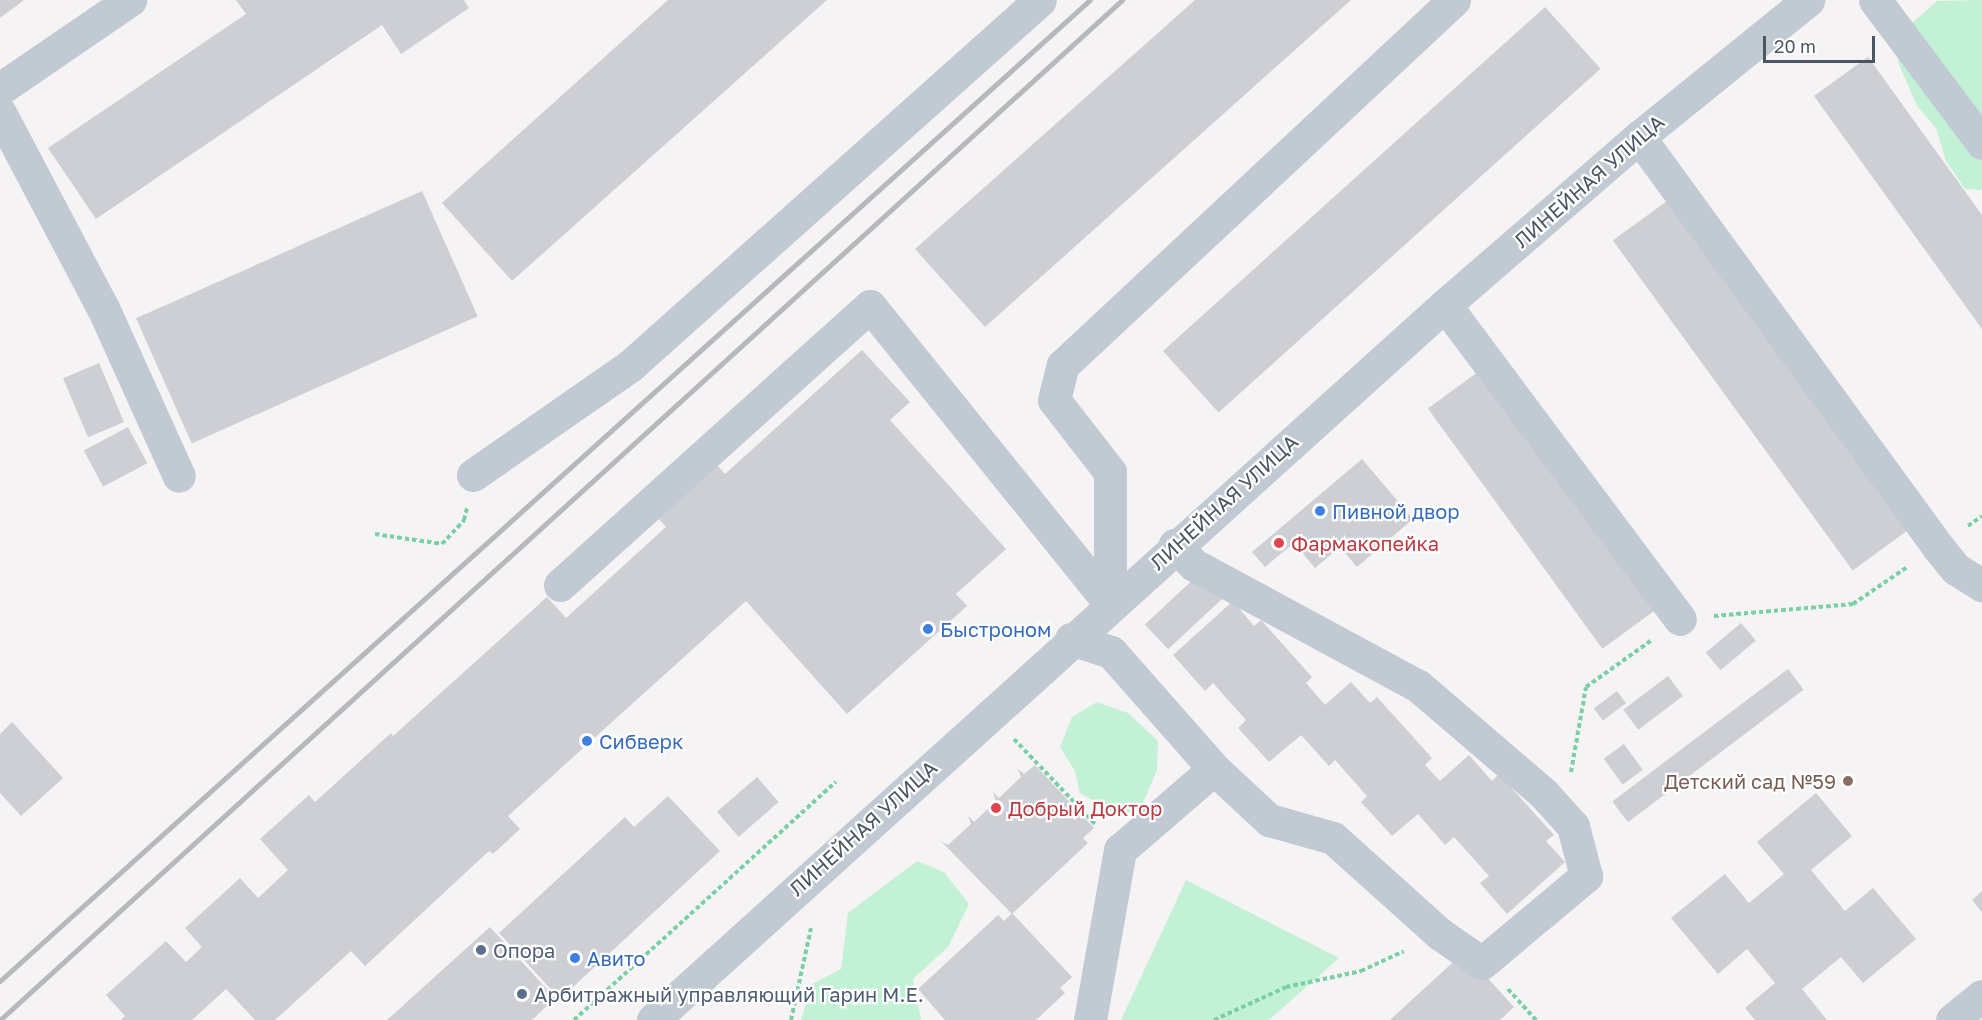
<!DOCTYPE html>
<html>
<head>
<meta charset="utf-8">
<style>
  body { margin:0 }
  #map { position:relative; width:1982px; height:1020px; overflow:hidden; background:#f5f3f3; font-family:"Golos Text",sans-serif }
  div>[style] { position:absolute }
  [style*='--x'] { left:calc(var(--x)*1px); top:calc(var(--y)*1px); width:calc(var(--w)*1px); rotate:calc(var(--a)*1deg) }
  .green>* { inset:0; background:#c3f1d5 }
  .building>* { inset:0; background:#cdcfd5; transform-origin:0 0 }
  .path>* { height:4px; margin-top:-2px; transform-origin:0; background:repeating-linear-gradient(90deg,#7ad0a6 0 4.5px,transparent 0 7.5px) }
  .minor>* { height:33px; margin:-16.5px; padding:0 16.5px; transform-origin:16.5px; border-radius:16.5px; background:#c1cad2 }
  .rail>* { height:4.5px; margin:-2.25px; padding:0 2.25px; transform-origin:2.25px; border-radius:2.25px; background:#b5b8bd }
  .dots>* { width:16px; height:16px; translate:-50% -50%; box-sizing:border-box; border:3px solid #fff; border-radius:50% }
  span { translate:-50% -50%; white-space:nowrap; text-align:center; line-height:1.15; -webkit-text-stroke:4.5px #fff; paint-order:stroke }
  .street-label { font-size:20px; color:#4a5661 }
  .shop-label { font-size:20px; color:#366cbe }
  .left { translate:0 -50%; text-align:left }
  .health-label { font-size:20px; color:#be3a42 }
  .education-label { font-size:20px; color:#785e54 }
  .right { translate:-100% -50%; text-align:right }
  .service-label { font-size:20px; color:#4e5e75 }
  .scale { position:absolute; left:1763px; top:36px; width:112px; height:27px; box-sizing:border-box; border:3px solid #4a5661; border-top:0; padding-left:8px; font-size:18px; line-height:21px; white-space:nowrap; color:#4a5661; -webkit-text-stroke:4px #fff; paint-order:stroke }
</style>
</head>
<body>
<div id="map">
  <div class="green">
    <div style="clip-path:polygon(1982px 0,1982px 190px,1965px 189px,1946px 161px,1936px 128px,1917px 106px,1898px 62px,1903px 31px,1937px 1px)"></div>
    <div style="clip-path:polygon(1097px 702px,1128px 713px,1158px 741px,1157px 770px,1143px 803px,1121px 817px,1080px 793px,1075px 771px,1060px 747px,1072px 717px)"></div>
    <div style="clip-path:polygon(917px 861px,944px 872px,969px 904px,948px 947px,913px 979px,921px 1020px,801px 1020px,812px 984px,841px 969px,848px 913px)"></div>
    <div style="clip-path:polygon(1186px 880px,1339px 958px,1269px 1020px,1121px 1020px)"></div>
  </div>
  <div class="building">
    <div style="clip-path:polygon(0 0,24px 0,0 18px)"></div>
    <div style="clip-path:polygon(236px 0,464px 0,469px 8px,401px 54px,382px 25px,96px 219px,48px 148px,246px 14px)"></div>
    <div style="clip-path:polygon(668px 0,827px 0,512px 281px,442px 203px)"></div>
    <div style="clip-path:polygon(1195px 0,1351px 0,985px 327px,915px 249px)"></div>
    <div style="left:1545px;top:7px;width:83px;height:514px;rotate:48deg"></div>
    <div style="clip-path:polygon(1868px 57px,1982px 215px,1982px 329px,1814px 96px)"></div>
    <div style="left:422px;top:191px;width:137px;height:313px;rotate:66deg"></div>
    <div style="left:1667px;top:201px;width:408px;height:67px;rotate:54deg"></div>
    <div style="clip-path:polygon(862px 350px,910px 402px,890px 420px,1006px 549px,956px 594px,967px 606px,847px 714px,746px 601px,508px 816px,520px 829px,493px 854px,489px 851px,365px 966px,351px 951px,275px 1020px,255px 1020px,226px 989px,192px 1020px,121px 1020px,125px 1016px,106px 995px,166px 941px,186px 962px,202px 947px,185px 928px,240px 878px,258px 898px,288px 870px,260px 839px,309px 795px,315px 802px,391px 733px,393px 736px,547px 597px,566px 618px,666px 527px,653px 512px,712px 459px,725px 474px)"></div>
    <div style="left:99px;top:363px;width:64px;height:39px;rotate:67deg"></div>
    <div style="left:1482px;top:369px;width:297px;height:67px;rotate:54deg"></div>
    <div style="left:128px;top:427px;width:41px;height:50px;rotate:62deg"></div>
    <div style="clip-path:polygon(1362px 459px,1413px 519px,1357px 567px,1340px 547px,1315px 568px,1294px 543px,1265px 567px,1252px 552px)"></div>
    <div style="left:1199px;top:574px;width:34px;height:74px;rotate:47deg"></div>
    <div style="clip-path:polygon(1233px 601px,1254px 626px,1261px 620px,1312px 677px,1306px 683px,1325px 705px,1351px 682px,1370px 703px,1377px 697px,1432px 758px,1425px 765px,1440px 781px,1469px 755px,1492px 781px,1499px 774px,1554px 835px,1546px 841px,1565px 862px,1507px 914px,1480px 883px,1489px 876px,1454px 837px,1445px 845px,1418px 814px,1392px 836px,1361px 802px,1367px 796px,1335px 760px,1329px 766px,1301px 735px,1269px 762px,1238px 728px,1246px 720px,1213px 683px,1205px 691px,1173px 655px)"></div>
    <div style="left:1741px;top:623px;width:23px;height:46px;rotate:50deg"></div>
    <div style="left:1788px;top:669px;width:26px;height:220px;rotate:53deg"></div>
    <div style="left:1668px;top:676px;width:25px;height:56px;rotate:53deg"></div>
    <div style="left:1617px;top:691px;width:15px;height:29px;rotate:53deg"></div>
    <div style="clip-path:polygon(12px 722px,63px 778px,21px 816px,0 793px,0 734px)"></div>
    <div style="left:1624px;top:744px;width:32px;height:25px;rotate:54deg"></div>
    <div style="clip-path:polygon(1035px 765px,1094px 828px,1083px 838px,1088px 843px,1012px 914px,941px 841px,948px 845px,971px 824px,968px 816px,974px 822px,996px 801px,993px 792px,999px 798px,1021px 777px,1018px 769px,1024px 774px)"></div>
    <div style="left:757px;top:777px;width:33px;height:53px;rotate:49deg"></div>
    <div style="clip-path:polygon(1816px 793px,1852px 836px,1811px 870px,1845px 911px,1873px 888px,1916px 939px,1863px 983px,1841px 957px,1802px 989px,1827px 1020px,1755px 1020px,1745px 1008px,1775px 983px,1747px 949px,1718px 974px,1671px 918px,1725px 874px,1749px 903px,1784px 874px,1757px 842px)"></div>
    <div style="clip-path:polygon(668px 796px,720px 851px,560px 999px,499px 933px,625px 817px,634px 827px)"></div>
    <div style="clip-path:polygon(1982px 891px,1982px 912px,1972px 900px)"></div>
    <div style="clip-path:polygon(1012px 913px,1072px 977px,1060px 988px,1065px 993px,1036px 1020px,945px 1020px,918px 989px,998px 915px,1004px 921px)"></div>
    <div style="clip-path:polygon(490px 927px,555px 998px,532px 1020px,387px 1020px)"></div>
    <div style="clip-path:polygon(1464px 952px,1514px 1007px,1500px 1020px,1390px 1020px)"></div>
  </div>
  <div class="path">
    <div style="--x:1968;--y:526;--w:17;--a:-36"></div>
    <div style="--x:375;--y:534;--w:68;--a:8.5"></div>
    <div style="--x:442;--y:544;--w:33;--a:-47"></div>
    <div style="--x:464;--y:520;--w:12;--a:-76"></div>
    <div style="--x:1714;--y:616;--w:140;--a:-4.9"></div>
    <div style="--x:1853;--y:604;--w:65;--a:-34.4"></div>
    <div style="--x:1014;--y:739;--w:119;--a:46.4"></div>
    <div style="--x:1571;--y:772;--w:86;--a:-80"></div>
    <div style="--x:1586;--y:687;--w:82;--a:-35.6"></div>
    <div style="--x:1508;--y:989;--w:42;--a:47.9"></div>
    <div style="--x:574;--y:1020;--w:354;--a:-42.3"></div>
    <div style="--x:791;--y:1020;--w:94;--a:-77.7"></div>
    <div style="--x:1214;--y:1020;--w:79;--a:-24.6"></div>
    <div style="--x:1286;--y:987;--w:77;--a:-12"></div>
    <div style="--x:1361;--y:971;--w:47;--a:-24.9"></div>
  </div>
  <div class="minor">
    <div style="--x:1875;--y:0;--w:179;--a:53.2"></div>
    <div style="--x:0;--y:89;--w:158;--a:-34.4"></div>
    <div style="--x:0;--y:113;--w:221;--a:62.2"></div>
    <div style="--x:103;--y:308;--w:184;--a:65.7"></div>
    <div style="--x:1639;--y:137;--w:507;--a:53.9"></div>
    <div style="--x:1938;--y:547;--w:28;--a:51"></div>
    <div style="--x:1956;--y:569;--w:31;--a:32"></div>
    <div style="--x:1445;--y:305;--w:392;--a:53.2"></div>
    <div style="--x:473;--y:475;--w:193;--a:-34.8"></div>
    <div style="--x:631;--y:365;--w:548;--a:-41.75"></div>
    <div style="--x:560;--y:585;--w:417;--a:-42"></div>
    <div style="--x:870;--y:306;--w:382;--a:51.1"></div>
    <div style="--x:1110;--y:603;--w:131;--a:-90"></div>
    <div style="--x:1110;--y:472;--w:91;--a:-127.9"></div>
    <div style="--x:1054;--y:400;--w:36;--a:-76"></div>
    <div style="--x:1063;--y:365;--w:535;--a:-43.03"></div>
    <div style="--x:1071;--y:639;--w:42;--a:18"></div>
    <div style="--x:1111;--y:652;--w:156;--a:48.6"></div>
    <div style="--x:1214;--y:769;--w:75;--a:42.8"></div>
    <div style="--x:1269;--y:820;--w:66;--a:15.7"></div>
    <div style="--x:1333;--y:838;--w:144;--a:41.9"></div>
    <div style="--x:1440;--y:934;--w:51;--a:34.6"></div>
    <div style="--x:1482;--y:963;--w:136;--a:-39.9"></div>
    <div style="--x:1586;--y:876;--w:52;--a:-104.6"></div>
    <div style="--x:1573;--y:826;--w:45;--a:-132.3"></div>
    <div style="--x:1543;--y:793;--w:165;--a:-139.4"></div>
    <div style="--x:1418;--y:686;--w:255;--a:-151.6"></div>
    <div style="--x:1194;--y:565;--w:28;--a:-134"></div>
    <div style="--x:653;--y:1020;--w:1067;--a:-42.08"></div>
    <div style="--x:1445;--y:305;--w:257;--a:-40.9"></div>
    <div style="--x:1639;--y:137;--w:218;--a:-39"></div>
    <div style="--x:1090;--y:1020;--w:173;--a:-80"></div>
    <div style="--x:1120;--y:850;--w:124;--a:-40.8"></div>
    <div style="--x:1952;--y:1020;--w:38;--a:-39"></div>
  </div>
  <div class="rail">
    <div style="--x:0;--y:981;--w:1466;--a:-41.99"></div>
    <div style="--x:0;--y:1020;--w:1516;--a:-42.27"></div>
  </div>
  <div class="dots">
    <div style="left:1320px;top:511px;background:#3f7fe0"></div>
    <div style="left:1279px;top:543px;background:#e0444e"></div>
    <div style="left:928px;top:629px;background:#3f7fe0"></div>
    <div style="left:587px;top:741px;background:#3f7fe0"></div>
    <div style="left:1848px;top:781px;background:#8d6e63"></div>
    <div style="left:996px;top:808px;background:#e0444e"></div>
    <div style="left:481px;top:950px;background:#5c6f8a"></div>
    <div style="left:575px;top:958px;background:#3f7fe0"></div>
    <div style="left:522px;top:994px;background:#5c6f8a"></div>
  </div>
  <div class="street-label">
    <span style="left:1589px;top:181px;rotate:-41deg">ЛИНЕЙНАЯ УЛИЦА</span>
    <span style="left:1224px;top:502px;rotate:-42deg">ЛИНЕЙНАЯ УЛИЦА</span>
    <span style="left:863px;top:828px;rotate:-42deg">ЛИНЕЙНАЯ УЛИЦА</span>
  </div>
  <div class="shop-label">
    <span class="left" style="left:1332px;top:511px">Пивной двор</span>
    <span class="left" style="left:940px;top:629px">Быстроном</span>
    <span class="left" style="left:599px;top:741px">Сибверк</span>
    <span class="left" style="left:587px;top:958px">Авито</span>
  </div>
  <div class="health-label">
    <span class="left" style="left:1291px;top:543px">Фармакопейка</span>
    <span class="left" style="left:1008px;top:808px">Добрый Доктор</span>
  </div>
  <div class="education-label">
    <span class="right" style="left:1836px;top:781px">Детский сад №59</span>
  </div>
  <div class="service-label">
    <span class="left" style="left:493px;top:950px">Опора</span>
    <span class="left" style="left:534px;top:994px">Арбитражный управляющий Гарин М.Е.</span>
  </div>
  <div class="scale">20 m</div>
</div>
</body>
</html>
